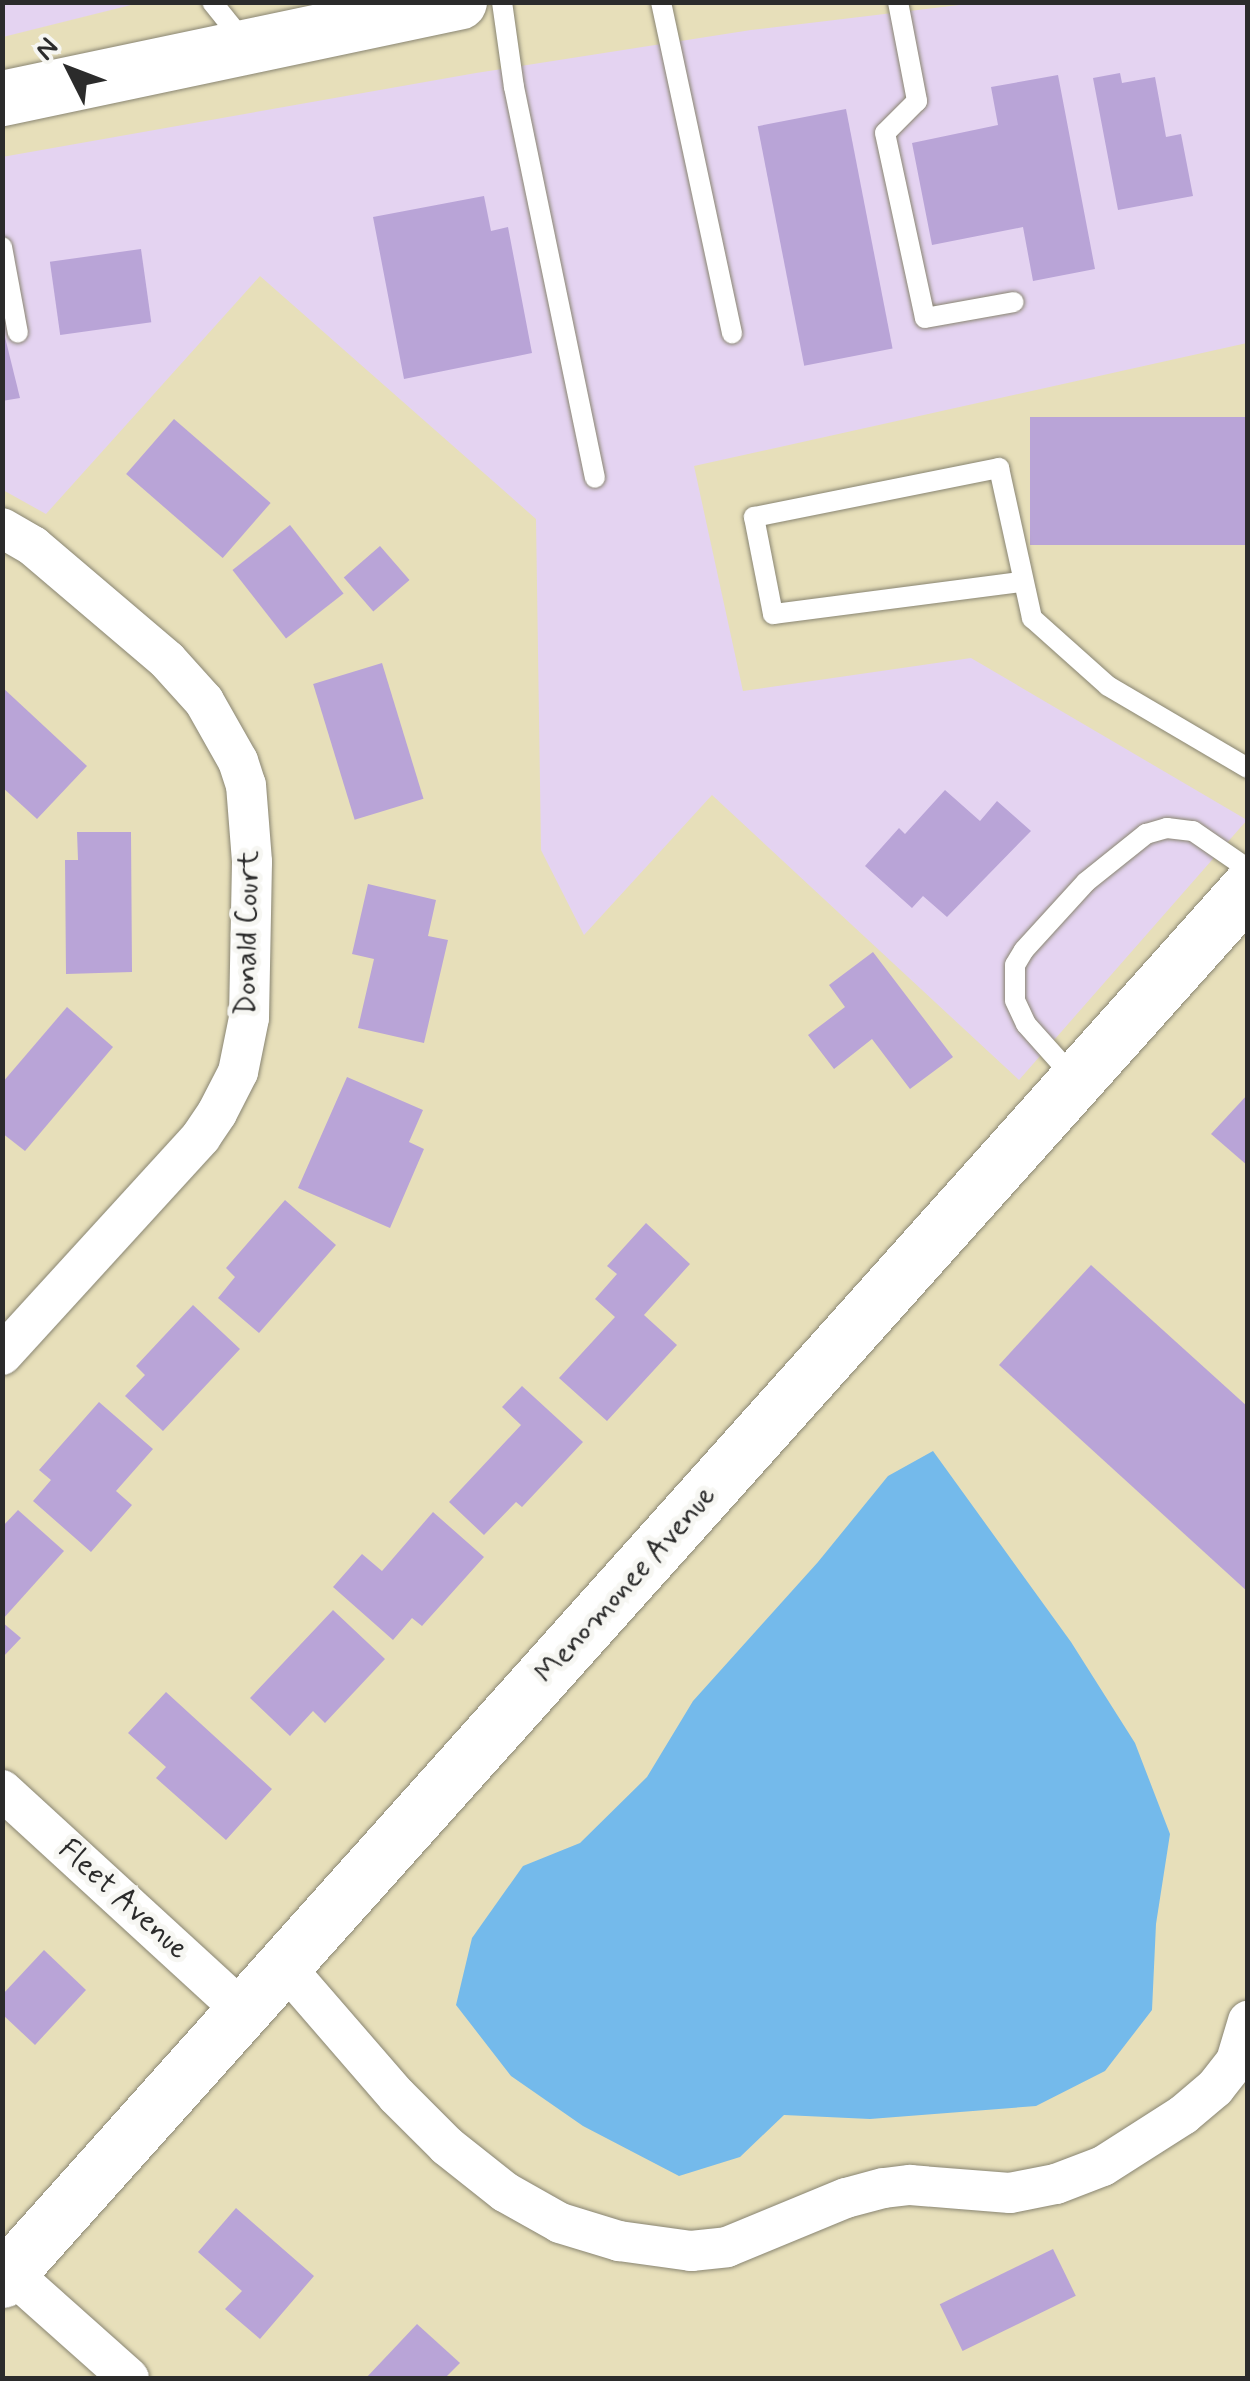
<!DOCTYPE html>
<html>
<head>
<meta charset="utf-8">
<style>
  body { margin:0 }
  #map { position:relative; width:1250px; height:2381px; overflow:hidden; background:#e7dfba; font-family:Mynerve,sans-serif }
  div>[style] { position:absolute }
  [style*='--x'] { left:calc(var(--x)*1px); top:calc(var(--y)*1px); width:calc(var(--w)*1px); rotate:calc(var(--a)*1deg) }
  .built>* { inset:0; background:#e4d3f1 }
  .water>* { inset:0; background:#74baeb }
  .building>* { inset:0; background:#b9a4d7; transform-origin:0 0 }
  .roads { filter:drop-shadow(0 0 2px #898572) drop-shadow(0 0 2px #898572) }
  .lane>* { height:20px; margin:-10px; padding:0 10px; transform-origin:10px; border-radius:10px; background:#fff }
  .street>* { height:40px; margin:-20px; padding:0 20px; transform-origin:20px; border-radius:20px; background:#fff }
  .secondary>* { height:55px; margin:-27.5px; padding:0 27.5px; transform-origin:27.5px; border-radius:27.5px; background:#fff }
  .primary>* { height:55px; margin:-27.5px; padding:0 27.5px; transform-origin:27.5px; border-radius:27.5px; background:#fff }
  span { translate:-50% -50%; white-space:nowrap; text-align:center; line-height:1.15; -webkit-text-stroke:10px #f6f6f2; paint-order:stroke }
  .street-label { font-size:30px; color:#2b2b2b }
  .frame { position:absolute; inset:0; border:5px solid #2b2b2b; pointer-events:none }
  .north { position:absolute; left:20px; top:20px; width:100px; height:100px; -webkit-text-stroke:8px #f6f6f2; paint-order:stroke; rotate:312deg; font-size:28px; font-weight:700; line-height:40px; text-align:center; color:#2b2b2b }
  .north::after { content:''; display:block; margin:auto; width:35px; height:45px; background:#2b2b2b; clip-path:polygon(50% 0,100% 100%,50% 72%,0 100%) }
</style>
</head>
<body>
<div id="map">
  <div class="built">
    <div style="clip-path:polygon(3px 2px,139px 2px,139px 3px,3px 37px)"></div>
    <div style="clip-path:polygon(984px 2px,1247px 3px,1247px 343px,694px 466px,743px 691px,971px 658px,1247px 820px,1019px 1080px,712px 795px,584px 935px,541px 850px,536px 519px,260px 276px,46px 514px,3px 490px,2px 157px,476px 73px,751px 30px)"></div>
  </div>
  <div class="water">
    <div style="clip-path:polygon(933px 1451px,1071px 1642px,1135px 1743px,1170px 1834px,1156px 1924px,1152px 2010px,1105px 2071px,1036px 2106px,870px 2119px,784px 2115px,740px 2157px,679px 2176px,583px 2126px,511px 2076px,456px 2005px,472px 1938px,523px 1866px,580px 1843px,647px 1777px,693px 1701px,818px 1562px,888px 1476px)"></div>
  </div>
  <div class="building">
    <div style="clip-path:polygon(1120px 73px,1122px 83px,1155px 77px,1166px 137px,1181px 134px,1193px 196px,1118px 210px,1093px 78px)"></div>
    <div style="clip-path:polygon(1058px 75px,1095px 269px,1033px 281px,1023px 227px,932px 245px,912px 143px,998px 125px,991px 87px)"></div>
    <div style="left:846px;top:109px;width:244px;height:90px;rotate:79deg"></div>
    <div style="clip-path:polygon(484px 196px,491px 231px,508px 227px,532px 353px,404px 379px,373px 217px)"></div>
    <div style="left:141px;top:249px;width:74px;height:92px;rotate:82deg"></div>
    <div style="clip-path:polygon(2px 325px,20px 398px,2px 401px)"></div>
    <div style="left:1248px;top:417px;width:128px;height:218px;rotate:90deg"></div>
    <div style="left:174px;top:419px;width:128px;height:73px;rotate:41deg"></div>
    <div style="left:290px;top:525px;width:87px;height:73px;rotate:52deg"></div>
    <div style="left:380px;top:546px;width:45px;height:48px;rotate:49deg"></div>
    <div style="left:382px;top:663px;width:142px;height:72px;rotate:73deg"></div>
    <div style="clip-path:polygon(2px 687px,87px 766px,37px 819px,2px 787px)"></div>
    <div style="clip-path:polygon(945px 790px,980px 821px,997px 801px,1031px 831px,947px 917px,923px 896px,912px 908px,865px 866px,899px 828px,905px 834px)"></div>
    <div style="clip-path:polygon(77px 832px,131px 832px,132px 972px,66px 974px,65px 860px,78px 860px)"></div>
    <div style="clip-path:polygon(368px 884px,436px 900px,428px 936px,448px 940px,424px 1043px,358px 1028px,374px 959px,352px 954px)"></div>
    <div style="clip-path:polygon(873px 952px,953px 1057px,910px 1089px,872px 1039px,834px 1069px,808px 1035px,845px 1007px,829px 985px)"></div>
    <div style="clip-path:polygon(67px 1007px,113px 1047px,25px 1151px,2px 1133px,2px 1083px)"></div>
    <div style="clip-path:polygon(347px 1077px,423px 1110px,409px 1142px,424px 1149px,390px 1228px,298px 1188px)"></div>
    <div style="clip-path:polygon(1248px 1094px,1248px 1166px,1211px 1134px)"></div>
    <div style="clip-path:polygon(285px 1200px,336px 1245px,259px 1333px,218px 1298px,235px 1277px,226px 1268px)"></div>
    <div style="clip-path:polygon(646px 1223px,690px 1264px,644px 1315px,677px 1345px,607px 1421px,559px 1378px,615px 1317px,595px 1299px,617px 1274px,607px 1266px)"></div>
    <div style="clip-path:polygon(1091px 1265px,1248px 1407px,1248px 1592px,999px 1365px)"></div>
    <div style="clip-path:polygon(193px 1305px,240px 1349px,163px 1431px,125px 1396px,145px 1375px,136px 1366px)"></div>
    <div style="clip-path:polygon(522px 1386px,583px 1442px,522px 1507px,516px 1502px,484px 1535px,449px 1502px,521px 1425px,502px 1407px)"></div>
    <div style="clip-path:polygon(99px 1402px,153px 1449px,116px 1491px,132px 1505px,91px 1552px,33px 1501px,51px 1480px,39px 1470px)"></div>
    <div style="clip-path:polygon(18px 1510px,64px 1551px,2px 1620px,2px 1527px)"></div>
    <div style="clip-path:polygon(433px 1512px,484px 1557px,422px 1626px,412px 1618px,393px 1640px,333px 1587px,362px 1554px,382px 1571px)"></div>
    <div style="clip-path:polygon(333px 1610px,385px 1659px,325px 1723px,313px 1711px,290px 1736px,250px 1698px)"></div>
    <div style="clip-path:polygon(2px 1622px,21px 1638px,2px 1658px)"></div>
    <div style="clip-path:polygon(166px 1692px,272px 1789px,226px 1840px,156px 1778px,166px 1767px,128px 1733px)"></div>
    <div style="clip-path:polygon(44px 1950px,86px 1990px,35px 2045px,2px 2014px,2px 1995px)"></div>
    <div style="clip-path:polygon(236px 2208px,314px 2276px,260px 2339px,225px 2309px,242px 2291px,198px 2252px)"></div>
    <div style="left:1053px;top:2249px;width:52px;height:126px;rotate:64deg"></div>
    <div style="clip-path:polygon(417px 2324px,460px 2363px,445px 2378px,366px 2378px)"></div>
  </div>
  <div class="roads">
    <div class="lane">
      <div style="--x:212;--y:2;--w:51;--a:51.3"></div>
      <div style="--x:502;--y:2;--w:86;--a:82"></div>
      <div style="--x:514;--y:87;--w:399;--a:78.3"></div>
      <div style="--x:661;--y:2;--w:339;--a:77.9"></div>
      <div style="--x:898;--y:2;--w:101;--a:79.1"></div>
      <div style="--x:917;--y:101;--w:45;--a:135"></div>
      <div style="--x:885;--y:133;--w:189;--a:77.8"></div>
      <div style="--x:925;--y:318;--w:90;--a:-10.2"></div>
      <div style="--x:2;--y:247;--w:87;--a:79.5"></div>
      <div style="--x:1020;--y:582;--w:249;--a:172.6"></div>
      <div style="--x:773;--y:614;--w:99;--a:-101.1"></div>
      <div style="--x:754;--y:517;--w:250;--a:-11.3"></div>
      <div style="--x:999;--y:468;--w:154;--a:77.6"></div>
      <div style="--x:1032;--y:618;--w:102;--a:41.8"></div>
      <div style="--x:1108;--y:686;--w:162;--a:30.4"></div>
      <div style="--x:1076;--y:1080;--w:75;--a:-131.8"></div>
      <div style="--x:1026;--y:1024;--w:26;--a:-115"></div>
      <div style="--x:1015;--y:1000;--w:35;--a:-90"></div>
      <div style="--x:1015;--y:965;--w:17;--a:-59"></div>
      <div style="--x:1024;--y:950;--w:92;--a:-47.6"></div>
      <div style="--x:1086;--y:882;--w:77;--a:-38.7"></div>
      <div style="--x:1146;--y:834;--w:22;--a:-16"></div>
      <div style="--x:1167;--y:828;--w:26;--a:7"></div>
      <div style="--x:1193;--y:831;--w:67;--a:34.6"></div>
    </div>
    <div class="street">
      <div style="--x:2;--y:528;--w:36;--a:30"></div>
      <div style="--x:33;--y:546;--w:176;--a:40.4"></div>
      <div style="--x:167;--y:660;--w:55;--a:47.9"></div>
      <div style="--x:204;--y:701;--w:69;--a:60.5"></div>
      <div style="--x:238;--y:761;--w:25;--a:72"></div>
      <div style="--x:246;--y:785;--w:77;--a:85.5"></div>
      <div style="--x:252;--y:862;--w:156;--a:91.1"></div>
      <div style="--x:249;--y:1018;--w:55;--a:101.5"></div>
      <div style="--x:238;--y:1072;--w:46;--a:117.1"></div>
      <div style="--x:217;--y:1113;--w:29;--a:124"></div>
      <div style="--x:201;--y:1137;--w:295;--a:132.4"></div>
      <div style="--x:2;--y:1790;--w:327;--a:42.5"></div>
      <div style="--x:286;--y:1968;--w:169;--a:49.1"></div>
      <div style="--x:397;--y:2096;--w:71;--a:45"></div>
      <div style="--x:447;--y:2146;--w:74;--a:38.4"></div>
      <div style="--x:505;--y:2192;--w:63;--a:29.4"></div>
      <div style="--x:560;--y:2223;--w:62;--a:17"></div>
      <div style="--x:619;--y:2241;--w:73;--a:7.9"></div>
      <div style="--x:691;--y:2251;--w:36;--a:-6"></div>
      <div style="--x:727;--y:2247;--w:129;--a:-22.4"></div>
      <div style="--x:846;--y:2198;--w:39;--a:-15"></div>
      <div style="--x:884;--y:2188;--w:26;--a:-7"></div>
      <div style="--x:910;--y:2185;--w:100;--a:4.6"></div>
      <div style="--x:1010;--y:2193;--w:47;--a:-11.1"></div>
      <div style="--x:1056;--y:2184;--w:50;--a:-21"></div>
      <div style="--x:1103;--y:2166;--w:95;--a:-32.5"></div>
      <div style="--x:1183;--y:2115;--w:42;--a:-40.2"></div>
      <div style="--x:1215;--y:2088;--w:34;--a:-52"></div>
      <div style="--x:1236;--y:2061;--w:42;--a:-73.3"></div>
      <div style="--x:10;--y:2272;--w:159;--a:41.7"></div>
    </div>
    <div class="secondary">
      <div style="--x:2;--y:2280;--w:1868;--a:-48.17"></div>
    </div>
    <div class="primary">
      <div style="--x:2;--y:98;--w:467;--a:-11.9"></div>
    </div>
  </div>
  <div class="street-label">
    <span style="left:248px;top:933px;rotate:-89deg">Donald Court</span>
    <span style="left:626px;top:1585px;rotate:-48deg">Menomonee Avenue</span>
    <span style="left:123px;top:1900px;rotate:42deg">Fleet Avenue</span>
  </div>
  <div class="frame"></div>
  <div class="north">N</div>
</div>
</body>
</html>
